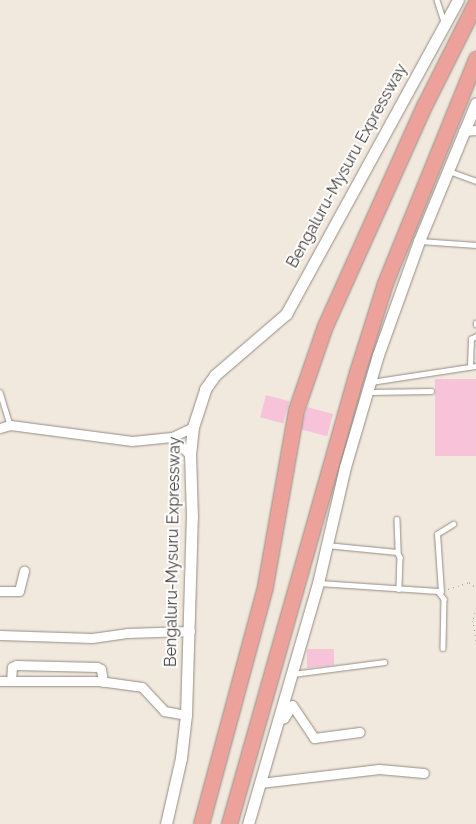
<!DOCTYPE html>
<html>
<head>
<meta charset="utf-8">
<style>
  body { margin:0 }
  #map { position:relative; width:476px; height:824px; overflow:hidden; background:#f1e8de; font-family:Raleway,sans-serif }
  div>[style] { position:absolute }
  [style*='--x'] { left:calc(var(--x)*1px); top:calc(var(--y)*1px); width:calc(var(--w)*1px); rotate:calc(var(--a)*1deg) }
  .building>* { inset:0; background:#f7c3d9; transform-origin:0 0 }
  .path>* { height:1px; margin-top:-0.5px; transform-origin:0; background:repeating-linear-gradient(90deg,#a19a93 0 1px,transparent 0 5px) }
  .roads { filter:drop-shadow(0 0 1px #948c83) drop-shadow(0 0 1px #948c83) }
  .service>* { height:4.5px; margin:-2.25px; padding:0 2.25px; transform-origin:2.25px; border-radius:2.25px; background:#fff }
  .minor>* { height:9px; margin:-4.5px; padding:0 4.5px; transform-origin:4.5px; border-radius:4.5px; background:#fff }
  .tertiary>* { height:11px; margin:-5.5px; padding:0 5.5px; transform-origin:5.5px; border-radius:5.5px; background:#fff }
  .trunk>* { height:15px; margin:-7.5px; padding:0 7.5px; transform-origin:7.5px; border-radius:7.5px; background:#eca29b }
  span { translate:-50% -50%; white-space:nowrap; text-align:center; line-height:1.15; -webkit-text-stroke:4px #fff; paint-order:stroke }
  .street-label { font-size:16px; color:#3e3a36 }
</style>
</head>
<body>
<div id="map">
  <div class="building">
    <div style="left:476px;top:379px;width:77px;height:41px;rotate:90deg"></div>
    <div style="left:266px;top:395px;width:24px;height:23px;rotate:15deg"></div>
    <div style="left:307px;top:407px;width:27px;height:23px;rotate:15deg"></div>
    <div style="clip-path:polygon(307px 649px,334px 649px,334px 665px,307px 668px)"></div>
  </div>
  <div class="path">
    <div style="--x:448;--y:589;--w:22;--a:-18"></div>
    <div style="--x:469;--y:582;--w:9;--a:36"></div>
    <div style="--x:476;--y:608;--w:12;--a:104"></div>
    <div style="--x:473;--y:620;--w:22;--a:82"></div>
  </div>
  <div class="roads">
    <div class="service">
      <div style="--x:437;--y:0;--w:23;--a:72"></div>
      <div style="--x:449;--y:171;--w:29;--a:20"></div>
      <div style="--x:420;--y:241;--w:56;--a:4.1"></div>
      <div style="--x:476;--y:325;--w:2;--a:-90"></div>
      <div style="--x:470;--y:367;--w:28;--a:-88"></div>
      <div style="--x:471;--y:339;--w:6;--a:-31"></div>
      <div style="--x:371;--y:382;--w:106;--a:-8.7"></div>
      <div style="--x:0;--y:392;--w:34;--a:73"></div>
      <div style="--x:369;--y:392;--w:62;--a:-0.9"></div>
      <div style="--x:397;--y:519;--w:34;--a:88"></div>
      <div style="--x:326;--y:545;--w:71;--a:5.6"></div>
      <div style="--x:397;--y:552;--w:6;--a:59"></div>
      <div style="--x:400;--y:557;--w:32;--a:92"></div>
      <div style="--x:319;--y:583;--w:119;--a:3.8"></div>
      <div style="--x:438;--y:591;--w:10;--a:53"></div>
      <div style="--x:444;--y:599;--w:49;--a:91.2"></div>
      <div style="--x:441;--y:592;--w:58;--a:-93.9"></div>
      <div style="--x:437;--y:534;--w:19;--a:-32"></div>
      <div style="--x:293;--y:674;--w:92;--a:-7.5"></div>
    </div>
    <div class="minor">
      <div style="--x:463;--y:131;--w:13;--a:-4"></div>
      <div style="--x:0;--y:428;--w:10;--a:-17"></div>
      <div style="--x:10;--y:425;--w:123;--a:7.5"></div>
      <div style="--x:132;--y:441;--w:40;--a:-5.7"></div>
      <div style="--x:172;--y:437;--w:23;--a:-25"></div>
      <div style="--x:172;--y:437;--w:25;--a:45"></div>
      <div style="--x:0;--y:591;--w:19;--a:0"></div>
      <div style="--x:19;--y:591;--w:21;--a:-76"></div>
      <div style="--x:0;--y:635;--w:92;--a:1.9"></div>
      <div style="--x:92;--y:638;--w:35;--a:-8"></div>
      <div style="--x:127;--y:633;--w:63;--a:-1.8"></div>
      <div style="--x:0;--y:681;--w:99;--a:0"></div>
      <div style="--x:99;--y:681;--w:43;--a:7.9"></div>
      <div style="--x:142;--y:687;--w:33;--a:47"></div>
      <div style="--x:164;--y:711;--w:22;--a:10"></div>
      <div style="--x:11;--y:681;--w:14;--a:-86"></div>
      <div style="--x:12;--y:667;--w:4;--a:-27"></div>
      <div style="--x:16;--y:665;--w:81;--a:1.4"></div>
      <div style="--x:97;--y:667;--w:4;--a:27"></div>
      <div style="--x:101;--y:669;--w:13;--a:81"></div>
      <div style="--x:278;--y:720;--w:6;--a:-18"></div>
      <div style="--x:284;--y:718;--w:15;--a:-58"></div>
      <div style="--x:292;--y:705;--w:40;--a:56"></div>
      <div style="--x:314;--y:738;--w:46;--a:-7.4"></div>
      <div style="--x:260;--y:783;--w:120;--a:-6.7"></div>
      <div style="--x:379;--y:769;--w:45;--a:5.1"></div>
    </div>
    <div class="tertiary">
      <div style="--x:166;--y:824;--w:68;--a:-77.2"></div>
      <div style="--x:181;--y:758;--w:43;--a:-83.4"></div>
      <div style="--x:186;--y:715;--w:198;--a:-88.3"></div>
      <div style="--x:192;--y:517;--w:62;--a:-91.8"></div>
      <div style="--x:190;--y:455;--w:28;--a:-84"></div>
      <div style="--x:193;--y:427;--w:40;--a:-72"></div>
      <div style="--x:205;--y:389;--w:17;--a:-54"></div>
      <div style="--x:215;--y:375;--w:94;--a:-40.7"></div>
      <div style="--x:286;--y:314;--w:358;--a:-61.3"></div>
      <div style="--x:248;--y:824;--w:251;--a:-73.8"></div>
      <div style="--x:318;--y:583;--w:119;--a:-76.9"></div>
      <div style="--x:345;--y:467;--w:117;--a:-73.6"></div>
      <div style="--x:378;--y:355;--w:121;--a:-70.2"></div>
      <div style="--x:419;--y:241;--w:149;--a:-67.6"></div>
    </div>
    <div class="trunk">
      <div style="--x:201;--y:824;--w:246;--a:-74.9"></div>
      <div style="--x:265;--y:586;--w:179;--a:-80"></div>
      <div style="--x:296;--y:410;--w:89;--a:-71"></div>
      <div style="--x:325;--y:326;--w:243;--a:-65.8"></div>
      <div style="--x:425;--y:104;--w:114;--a:-63.4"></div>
      <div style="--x:229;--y:824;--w:470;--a:-74.2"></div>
      <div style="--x:357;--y:372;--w:93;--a:-72.5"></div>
      <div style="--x:385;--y:283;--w:242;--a:-67.9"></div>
    </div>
  </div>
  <div class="street-label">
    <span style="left:347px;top:166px;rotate:-61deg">Bengaluru-Mysuru Expressway</span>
    <span style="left:173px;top:552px;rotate:-89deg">Bengaluru-Mysuru Expressway</span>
  </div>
</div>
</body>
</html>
